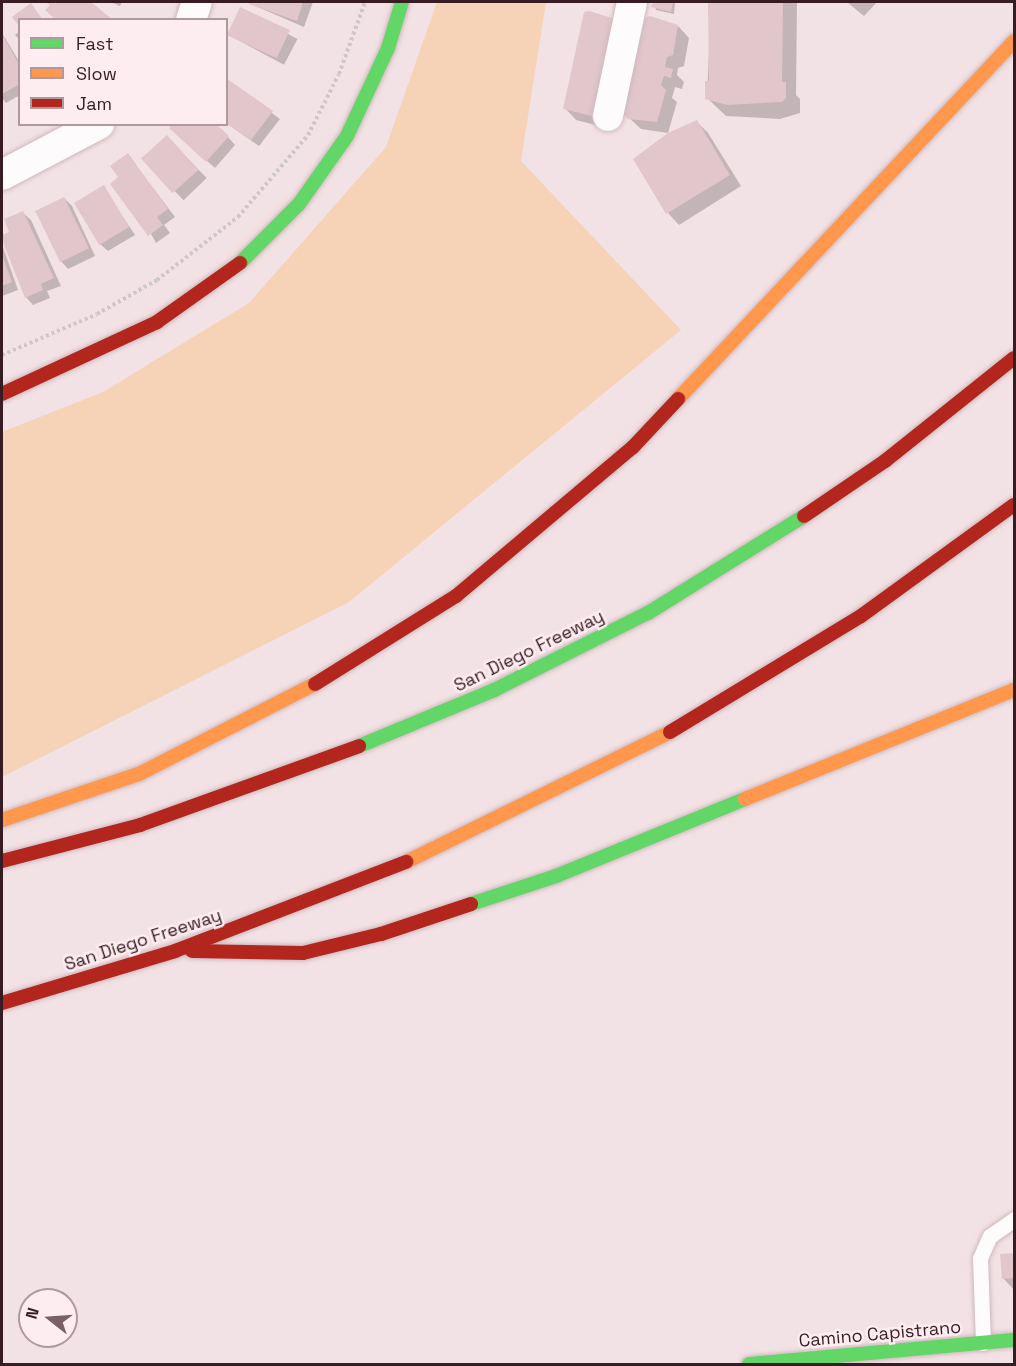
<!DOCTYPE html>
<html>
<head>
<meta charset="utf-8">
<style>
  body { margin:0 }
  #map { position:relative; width:1016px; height:1366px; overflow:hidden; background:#f3e2e5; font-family:"Space Grotesk",sans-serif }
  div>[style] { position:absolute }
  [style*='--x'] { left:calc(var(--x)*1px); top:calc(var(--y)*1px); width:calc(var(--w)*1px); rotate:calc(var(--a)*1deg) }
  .green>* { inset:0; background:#f6d2b7 }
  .shadow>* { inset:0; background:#0003; transform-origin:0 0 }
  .building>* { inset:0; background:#e1c6cc; transform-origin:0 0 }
  .path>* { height:4px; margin-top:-2px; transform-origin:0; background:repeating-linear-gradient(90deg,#cfc6c8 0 3px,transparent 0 6px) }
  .roads { filter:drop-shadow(0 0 2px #ceb9bd) drop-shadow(0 0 2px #ceb9bd) }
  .lane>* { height:15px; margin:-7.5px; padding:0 7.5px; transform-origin:7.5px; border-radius:7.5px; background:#fdfbfb }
  .street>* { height:30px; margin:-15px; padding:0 15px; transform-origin:15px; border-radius:15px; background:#fdfbfb }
  .fast>* { height:14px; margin:-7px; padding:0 7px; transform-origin:7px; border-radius:7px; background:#63d668 }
  .slow>* { height:14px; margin:-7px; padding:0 7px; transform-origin:7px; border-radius:7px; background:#ff974d }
  .jam>* { height:14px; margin:-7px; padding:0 7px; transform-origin:7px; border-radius:7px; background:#b3261e }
  span { translate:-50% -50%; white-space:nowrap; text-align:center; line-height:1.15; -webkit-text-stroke:5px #fdedf0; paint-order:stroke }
  .street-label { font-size:18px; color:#381c23 }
  .frame { position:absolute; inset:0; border:3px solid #381c23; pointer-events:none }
  .legend { position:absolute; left:18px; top:18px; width:210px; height:108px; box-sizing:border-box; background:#fdedf0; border:2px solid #ae999e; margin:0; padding:8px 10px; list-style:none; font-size:18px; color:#381c23 }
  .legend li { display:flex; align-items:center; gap:12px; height:30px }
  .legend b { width:30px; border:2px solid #ae999e }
  .north { position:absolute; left:18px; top:1288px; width:60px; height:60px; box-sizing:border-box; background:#fdedf0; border:2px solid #ae999e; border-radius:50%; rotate:287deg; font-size:16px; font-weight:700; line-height:24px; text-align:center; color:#381c23 }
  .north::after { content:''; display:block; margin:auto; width:21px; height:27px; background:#796167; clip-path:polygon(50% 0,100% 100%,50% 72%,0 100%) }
</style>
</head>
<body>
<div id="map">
  <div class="green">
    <div style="clip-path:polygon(437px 2px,546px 2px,521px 161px,681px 330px,349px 602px,2px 777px,2px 432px,103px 392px,249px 303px,386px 147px)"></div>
  </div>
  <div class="shadow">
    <div style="clip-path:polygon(47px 2px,88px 2px,110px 20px,51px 6px)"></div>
    <div style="clip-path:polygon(111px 2px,122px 2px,120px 6px)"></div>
    <div style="clip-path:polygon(246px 2px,313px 2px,304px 27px)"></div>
    <div style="clip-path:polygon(654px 2px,675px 2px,674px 14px,656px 10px)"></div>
    <div style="clip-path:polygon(711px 2px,797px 2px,796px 95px,800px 99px,800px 113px,780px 119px,726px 116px,707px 98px)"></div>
    <div style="clip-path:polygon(847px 2px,877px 2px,864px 16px)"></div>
    <div style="left:241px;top:9px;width:64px;height:29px;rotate:28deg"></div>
    <div style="clip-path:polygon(617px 21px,607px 128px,576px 120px,565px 108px)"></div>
    <div style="clip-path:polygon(678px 26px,689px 38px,684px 66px,678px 68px,677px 75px,684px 82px,682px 89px,675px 87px,672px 98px,677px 102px,668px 133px,641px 129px,625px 114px)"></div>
    <div style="clip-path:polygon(20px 31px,20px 40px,15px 35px)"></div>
    <div style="clip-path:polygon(2px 33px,20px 63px,20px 95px,6px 103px,2px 98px)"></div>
    <div style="clip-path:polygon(226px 79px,280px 119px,259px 146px,226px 123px)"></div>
    <div style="clip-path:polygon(697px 122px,708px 133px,741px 186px,679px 225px,668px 213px,635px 159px)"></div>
    <div style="clip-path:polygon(178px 135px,228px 137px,235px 145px,215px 168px)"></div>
    <div style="left:167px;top:137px;width:57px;height:32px;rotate:46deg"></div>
    <div style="clip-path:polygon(128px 155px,175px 217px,164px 225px,170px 233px,156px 243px,120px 178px)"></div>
    <div style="clip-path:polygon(103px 187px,135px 235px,108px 251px,100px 244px)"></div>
    <div style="clip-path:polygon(64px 198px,72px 206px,95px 256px,68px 269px,61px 261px)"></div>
    <div style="clip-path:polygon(23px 213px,31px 220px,61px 286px,47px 291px,50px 298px,33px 305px,26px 297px,2px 237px,11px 233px)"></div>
    <div style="clip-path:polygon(2px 244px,18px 290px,2px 296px)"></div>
    <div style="clip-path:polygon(1014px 1255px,1014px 1290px,1003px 1278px,1001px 1256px)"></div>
  </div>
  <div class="building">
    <div style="clip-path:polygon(46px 2px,91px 2px,113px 20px,56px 20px,45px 10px,50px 5px)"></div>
    <div style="clip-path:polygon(250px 2px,303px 2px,297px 21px,249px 4px)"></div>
    <div style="clip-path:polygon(653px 2px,673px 2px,671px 12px,651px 7px)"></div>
    <div style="clip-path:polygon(708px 2px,783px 2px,782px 82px,786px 82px,786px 98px,782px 102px,727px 105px,705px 99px,705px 81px,709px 81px)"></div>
    <div style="clip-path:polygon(31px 3px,43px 20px,20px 20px,20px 27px,12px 17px)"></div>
    <div style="left:240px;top:7px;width:55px;height:31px;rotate:25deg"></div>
    <div style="clip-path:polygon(589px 11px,618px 20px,600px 81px,604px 82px,596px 117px,563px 109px,584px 12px)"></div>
    <div style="clip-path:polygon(650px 16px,678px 25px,673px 55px,667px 57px,665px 67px,673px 69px,671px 78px,664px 76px,661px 85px,666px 90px,657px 122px,628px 119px,623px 114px,645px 18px)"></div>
    <div style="clip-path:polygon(2px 34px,20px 66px,20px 84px,2px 94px)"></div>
    <div style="clip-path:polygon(226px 78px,273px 111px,251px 140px,226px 123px)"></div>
    <div style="clip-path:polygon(697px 120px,730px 175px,666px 214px,633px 159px,668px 133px)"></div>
    <div style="clip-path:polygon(172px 124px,216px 124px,229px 136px,206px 162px,169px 128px)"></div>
    <div style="left:167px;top:135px;width:47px;height:35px;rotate:48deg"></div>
    <div style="clip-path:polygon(128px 153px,168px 209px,157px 217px,163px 225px,148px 236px,110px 184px,118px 177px,110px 166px)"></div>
    <div style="left:104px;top:185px;width:49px;height:35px;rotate:59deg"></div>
    <div style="left:64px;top:197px;width:57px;height:32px;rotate:64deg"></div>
    <div style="clip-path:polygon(23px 211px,54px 278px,41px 284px,43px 290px,25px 298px,2px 240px,2px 235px,9px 232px,4px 219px)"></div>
    <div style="clip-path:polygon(2px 255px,12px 282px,2px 286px)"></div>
    <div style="clip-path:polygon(1014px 1253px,1014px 1278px,1002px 1279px,1000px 1254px)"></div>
  </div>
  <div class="path">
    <div style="--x:2;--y:355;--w:103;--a:-23.3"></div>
    <div style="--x:97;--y:314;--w:69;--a:-29.5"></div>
    <div style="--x:157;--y:280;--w:103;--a:-37.9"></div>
    <div style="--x:238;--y:217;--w:108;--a:-49.5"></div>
    <div style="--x:308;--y:135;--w:68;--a:-63.1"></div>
    <div style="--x:339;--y:74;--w:77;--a:-70.1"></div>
  </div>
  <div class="roads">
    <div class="lane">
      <div style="--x:983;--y:1343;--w:85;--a:-92"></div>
      <div style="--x:980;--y:1258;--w:24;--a:-66"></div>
      <div style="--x:990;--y:1236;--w:29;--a:-35"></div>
    </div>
    <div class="street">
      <div style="--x:191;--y:20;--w:19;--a:-72"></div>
      <div style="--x:608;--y:116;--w:116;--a:-78.1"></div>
      <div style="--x:2;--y:175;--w:110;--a:-27.7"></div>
    </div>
    <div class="fast">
      <div style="--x:240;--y:263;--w:83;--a:-45"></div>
      <div style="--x:299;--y:204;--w:83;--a:-54.8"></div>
      <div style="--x:347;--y:136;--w:97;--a:-65"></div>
      <div style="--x:388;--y:48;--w:48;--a:-73.1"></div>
      <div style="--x:359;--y:746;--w:146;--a:-22.5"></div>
      <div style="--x:494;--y:690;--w:172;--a:-26.6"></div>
      <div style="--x:648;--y:613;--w:184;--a:-31.9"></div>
      <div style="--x:471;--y:904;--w:89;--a:-18.2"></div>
      <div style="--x:556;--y:876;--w:204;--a:-22.2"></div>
      <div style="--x:749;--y:1364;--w:266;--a:-5.2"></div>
    </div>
    <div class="slow">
      <div style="--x:678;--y:399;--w:491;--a:-46.8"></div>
      <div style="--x:745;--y:799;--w:290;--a:-22.1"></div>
      <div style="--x:2;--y:820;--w:145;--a:-18.6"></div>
      <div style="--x:139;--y:774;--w:198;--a:-27.1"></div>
      <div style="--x:406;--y:862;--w:294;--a:-26.2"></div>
    </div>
    <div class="jam">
      <div style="--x:2;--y:394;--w:171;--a:-24.9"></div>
      <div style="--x:157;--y:322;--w:102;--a:-35.4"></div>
      <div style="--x:804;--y:516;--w:98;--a:-34.2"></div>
      <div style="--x:885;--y:461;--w:165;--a:-38.6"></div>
      <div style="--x:315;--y:684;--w:166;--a:-32"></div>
      <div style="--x:456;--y:596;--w:231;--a:-40.1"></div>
      <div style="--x:633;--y:447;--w:66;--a:-46.8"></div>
      <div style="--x:670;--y:732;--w:223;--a:-31.3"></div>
      <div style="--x:861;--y:616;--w:189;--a:-36"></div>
      <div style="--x:2;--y:861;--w:143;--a:-14.6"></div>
      <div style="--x:140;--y:825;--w:233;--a:-19.8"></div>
      <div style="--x:192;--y:951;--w:111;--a:1"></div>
      <div style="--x:303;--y:953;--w:80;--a:-13.7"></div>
      <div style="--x:381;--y:934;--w:95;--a:-18.4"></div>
      <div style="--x:2;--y:1003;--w:181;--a:-16.7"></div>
      <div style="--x:175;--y:951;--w:248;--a:-21.1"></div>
    </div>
  </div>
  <div class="street-label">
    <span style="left:529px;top:651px;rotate:-26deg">San Diego Freeway</span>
    <span style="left:143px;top:940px;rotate:-18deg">San Diego Freeway</span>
    <span style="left:880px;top:1334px;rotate:-5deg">Camino Capistrano</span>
  </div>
  <div class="frame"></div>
  <ul class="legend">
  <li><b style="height:8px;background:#63d668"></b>Fast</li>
  <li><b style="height:8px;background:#ff974d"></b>Slow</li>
  <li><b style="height:8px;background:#b3261e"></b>Jam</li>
  </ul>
  <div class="north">N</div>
</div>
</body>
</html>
